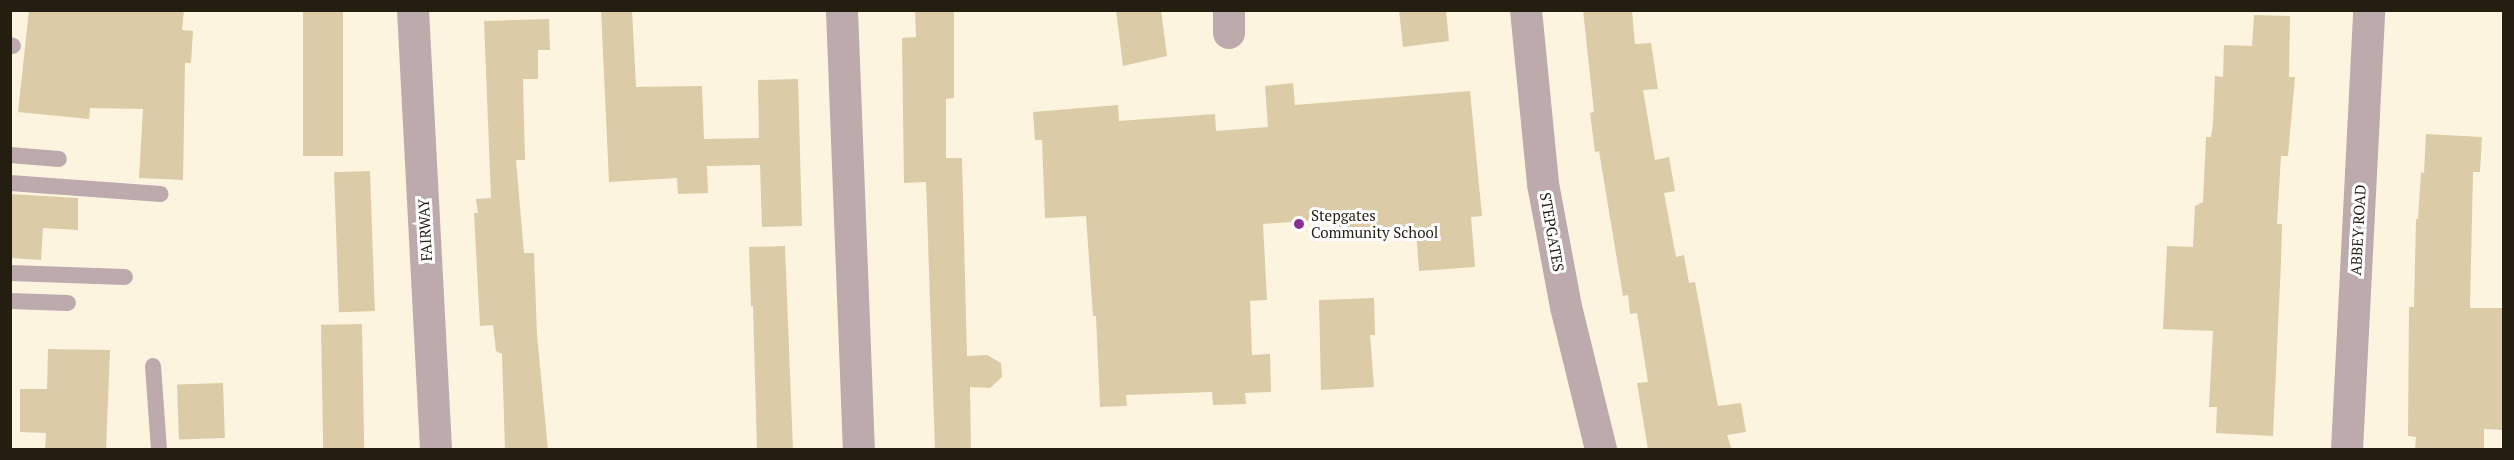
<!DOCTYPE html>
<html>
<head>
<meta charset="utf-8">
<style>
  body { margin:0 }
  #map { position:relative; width:2514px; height:460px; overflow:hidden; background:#fdf4df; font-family:"PT Serif",serif }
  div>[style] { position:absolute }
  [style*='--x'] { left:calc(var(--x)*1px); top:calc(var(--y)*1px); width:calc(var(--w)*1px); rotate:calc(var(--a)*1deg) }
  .building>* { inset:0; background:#dbcba6; transform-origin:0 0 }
  .service>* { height:16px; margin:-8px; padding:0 8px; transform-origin:8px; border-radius:8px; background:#bcaaad }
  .minor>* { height:32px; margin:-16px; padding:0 16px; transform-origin:16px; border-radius:16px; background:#bcaaad }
  .dots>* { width:16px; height:16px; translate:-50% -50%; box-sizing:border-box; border:3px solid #fff; border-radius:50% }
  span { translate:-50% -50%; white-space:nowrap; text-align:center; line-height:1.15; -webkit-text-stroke:6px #fff; paint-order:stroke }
  .poi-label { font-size:15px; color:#241e11 }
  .left { translate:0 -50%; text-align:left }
  .street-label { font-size:15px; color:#241e11 }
  .frame { position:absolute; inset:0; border:12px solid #241e11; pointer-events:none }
</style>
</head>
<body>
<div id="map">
  <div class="building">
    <div style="clip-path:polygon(29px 10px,184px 10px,182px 30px,193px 31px,191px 63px,185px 63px,183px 180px,139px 178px,143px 109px,90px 108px,89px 119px,18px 112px)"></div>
    <div style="left:303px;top:10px;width:40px;height:146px"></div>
    <div style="clip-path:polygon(601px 10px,632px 10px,636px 87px,702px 86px,704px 139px,759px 138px,758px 80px,798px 79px,802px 226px,762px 227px,760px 165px,707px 166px,708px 193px,678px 194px,677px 178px,609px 182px)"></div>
    <div style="clip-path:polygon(915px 10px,954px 10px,954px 98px,946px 99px,946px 158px,962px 158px,967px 356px,987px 355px,1001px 363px,1002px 377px,990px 388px,970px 387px,971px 450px,935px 450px,926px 182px,904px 183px,902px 38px,916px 37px)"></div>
    <div style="clip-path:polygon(1116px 10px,1161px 10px,1167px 56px,1123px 66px)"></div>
    <div style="clip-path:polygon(1399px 10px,1446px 10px,1449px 41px,1403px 47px)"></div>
    <div style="clip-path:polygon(1583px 10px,1632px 10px,1635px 44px,1651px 43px,1658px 89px,1643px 90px,1655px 160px,1669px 157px,1675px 191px,1664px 193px,1676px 257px,1684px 255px,1689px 283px,1695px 282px,1718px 406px,1741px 403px,1746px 432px,1727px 435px,1732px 450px,1648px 450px,1637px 383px,1648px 382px,1637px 313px,1630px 314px,1628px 295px,1623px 296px,1599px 151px,1595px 152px,1590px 113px,1594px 112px)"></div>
    <div style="clip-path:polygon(2254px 15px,2290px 16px,2289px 77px,2295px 77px,2288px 156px,2281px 156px,2277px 224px,2282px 224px,2281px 262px,2273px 436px,2216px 433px,2217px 407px,2209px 407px,2213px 331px,2163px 329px,2167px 246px,2193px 247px,2195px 206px,2203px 202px,2206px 137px,2211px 137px,2213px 123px,2215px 76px,2223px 77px,2224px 45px,2252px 46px)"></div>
    <div style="clip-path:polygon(549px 19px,550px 50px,538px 50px,538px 79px,523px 79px,525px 160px,516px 160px,524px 253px,534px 253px,537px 335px,548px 450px,505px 450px,502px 354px,496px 351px,493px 325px,480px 326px,474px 213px,478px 213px,476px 199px,491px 198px,484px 21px)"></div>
    <div style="clip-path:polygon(1293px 83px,1295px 105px,1470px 91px,1482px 216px,1471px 217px,1475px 267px,1419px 271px,1416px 228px,1334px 234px,1333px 219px,1263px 224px,1267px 300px,1250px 301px,1252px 355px,1270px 354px,1271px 392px,1245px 393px,1246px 404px,1213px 405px,1212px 392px,1126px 395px,1127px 406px,1100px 407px,1096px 316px,1093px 316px,1086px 216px,1045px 218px,1042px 140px,1035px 140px,1033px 112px,1118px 105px,1119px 121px,1215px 114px,1216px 131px,1268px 127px,1265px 86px)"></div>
    <div style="clip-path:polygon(2426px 134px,2482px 137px,2480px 172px,2473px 172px,2470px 308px,2504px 308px,2504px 430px,2484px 429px,2484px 450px,2415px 450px,2416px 437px,2408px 436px,2409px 307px,2414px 307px,2416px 219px,2418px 219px,2421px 172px,2424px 173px)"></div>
    <div style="left:370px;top:171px;width:140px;height:36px;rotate:88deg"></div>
    <div style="clip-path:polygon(10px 194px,78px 198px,78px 230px,43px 228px,41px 260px,10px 258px)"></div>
    <div style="clip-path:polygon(785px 246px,793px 450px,757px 450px,753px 306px,751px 306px,749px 247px)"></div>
    <div style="clip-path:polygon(1374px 298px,1375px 335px,1370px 335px,1374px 387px,1321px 390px,1319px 300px)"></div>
    <div style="left:362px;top:324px;width:126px;height:41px;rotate:89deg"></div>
    <div style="clip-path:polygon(48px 349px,110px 350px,106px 450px,45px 450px,46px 433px,20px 432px,20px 389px,47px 389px)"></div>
    <div style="left:223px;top:383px;width:55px;height:46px;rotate:88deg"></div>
  </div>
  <div class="service">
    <div style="--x:10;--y:45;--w:3;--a:18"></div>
    <div style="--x:10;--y:155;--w:49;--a:4.7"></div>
    <div style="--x:10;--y:183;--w:151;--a:4.2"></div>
    <div style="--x:10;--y:273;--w:115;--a:2"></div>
    <div style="--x:10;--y:301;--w:58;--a:2"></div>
    <div style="--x:153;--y:366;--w:84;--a:85.9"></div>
  </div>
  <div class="minor">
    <div style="--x:413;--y:10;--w:441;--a:87"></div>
    <div style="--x:842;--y:10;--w:440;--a:87.8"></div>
    <div style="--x:1229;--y:10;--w:23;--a:90"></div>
    <div style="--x:1526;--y:10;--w:175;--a:84.4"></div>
    <div style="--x:1543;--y:184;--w:125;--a:79.4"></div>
    <div style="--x:1566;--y:307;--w:147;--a:76.2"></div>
    <div style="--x:2347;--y:450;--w:441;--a:-87.1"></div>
  </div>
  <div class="dots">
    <div style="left:1299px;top:224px;background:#8c2c95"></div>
  </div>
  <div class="poi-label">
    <span class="left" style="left:1311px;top:224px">Stepgates<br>Community School</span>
  </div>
  <div class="street-label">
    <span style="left:425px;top:230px;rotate:-93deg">FAIRWAY</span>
    <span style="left:2358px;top:230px;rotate:-87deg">ABBEY ROAD</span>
    <span style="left:1552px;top:232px;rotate:80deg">STEPGATES</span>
  </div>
  <div class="frame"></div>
</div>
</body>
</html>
